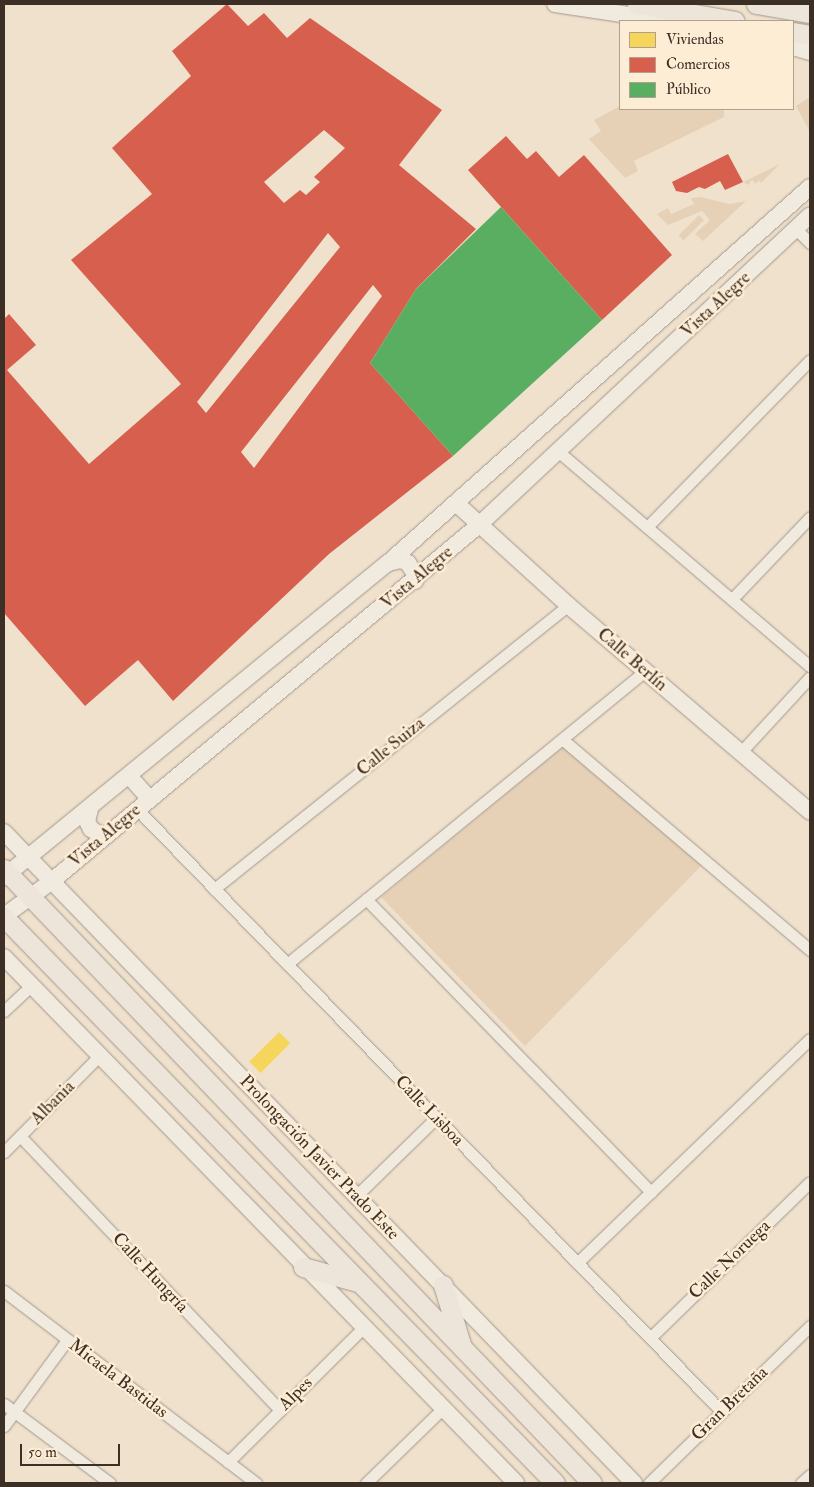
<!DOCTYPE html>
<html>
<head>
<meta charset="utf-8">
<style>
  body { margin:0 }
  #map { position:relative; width:814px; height:1487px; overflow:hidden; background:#f0e1cd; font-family:"IM FELL Double Pica",serif }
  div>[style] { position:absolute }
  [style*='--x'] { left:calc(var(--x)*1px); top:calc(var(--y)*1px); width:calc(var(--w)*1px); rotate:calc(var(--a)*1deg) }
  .green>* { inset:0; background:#e6d1b7; transform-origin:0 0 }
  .homes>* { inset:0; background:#f6d55c; transform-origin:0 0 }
  .shops>* { inset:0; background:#d6604d }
  .public>* { inset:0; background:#5aae61 }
  .roads { filter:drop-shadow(0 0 1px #a2988c) drop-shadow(0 0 1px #a2988c) }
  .street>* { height:11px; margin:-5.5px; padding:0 5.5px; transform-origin:5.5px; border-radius:5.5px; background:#f1eadf }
  .secondary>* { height:16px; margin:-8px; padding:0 8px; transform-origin:8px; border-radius:8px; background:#f1eadf }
  .primary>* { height:19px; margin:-9.5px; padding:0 9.5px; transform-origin:9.5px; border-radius:9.5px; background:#eee5da }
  span { translate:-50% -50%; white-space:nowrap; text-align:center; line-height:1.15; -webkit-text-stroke:5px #feedd5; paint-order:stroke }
  .street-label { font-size:18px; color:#3c2f26 }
  .frame { position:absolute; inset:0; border:5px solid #3c2f26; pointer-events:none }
  .legend { position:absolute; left:619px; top:20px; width:175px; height:90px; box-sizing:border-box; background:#feedd5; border:1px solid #b0a18f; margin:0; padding:6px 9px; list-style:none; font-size:15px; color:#3c2f26 }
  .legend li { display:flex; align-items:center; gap:10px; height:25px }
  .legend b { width:25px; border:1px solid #b0a18f }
  .scale { position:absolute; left:20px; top:1444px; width:100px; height:22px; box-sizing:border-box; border:2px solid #3c2f26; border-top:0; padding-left:6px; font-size:15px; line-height:18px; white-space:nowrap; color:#3c2f26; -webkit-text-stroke:4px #feedd5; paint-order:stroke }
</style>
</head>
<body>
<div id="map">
  <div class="green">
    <div style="clip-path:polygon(810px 97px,810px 132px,796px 106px)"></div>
    <div style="clip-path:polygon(620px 106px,620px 109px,724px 109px,724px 117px,634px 161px,638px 171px,625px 178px,589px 139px,601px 131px,594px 120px)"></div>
    <div style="clip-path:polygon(780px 164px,761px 183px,759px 180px,756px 184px,752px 180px,748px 185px,743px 182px)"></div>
    <div style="clip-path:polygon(701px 197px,729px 204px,746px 201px,703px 241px,695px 234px,710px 220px,702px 211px,668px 225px,657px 214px,668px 208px,671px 214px,694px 204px,691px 198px)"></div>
    <div style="left:699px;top:215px;width:7px;height:29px;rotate:45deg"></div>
    <div style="clip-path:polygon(563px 747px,702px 865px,525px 1046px,381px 897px)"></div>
  </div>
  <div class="homes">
    <div style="left:279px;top:1032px;width:16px;height:42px;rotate:45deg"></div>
  </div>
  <div class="shops">
    <div style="clip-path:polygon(evenodd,227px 4px,248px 26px,264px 13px,287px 38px,310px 18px,442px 110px,399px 165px,476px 229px,416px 289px,370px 363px,453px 456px,329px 554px,173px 701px,138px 660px,85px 706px,4px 613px,4px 319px,9px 314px,36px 345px,7px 370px,89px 464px,181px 384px,71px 260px,152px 194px,112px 148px,191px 76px,172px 51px,227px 4px,324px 130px,345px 148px,314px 177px,320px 182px,306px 195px,300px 190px,284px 203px,264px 182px,324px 130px,227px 4px,328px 233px,340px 247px,206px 413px,197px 402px,328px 233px,227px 4px,373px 285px,382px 296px,254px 468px,241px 452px,373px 285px)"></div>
    <div style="clip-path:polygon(506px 136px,527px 159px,536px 151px,559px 177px,584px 155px,672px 255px,602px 320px,468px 170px)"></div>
    <div style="clip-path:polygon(728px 154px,743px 182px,725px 190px,720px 181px,705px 189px,699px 187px,687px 193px,676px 191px,672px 182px)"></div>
    <div style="clip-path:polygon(502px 219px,526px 248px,523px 251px,503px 232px,489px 230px)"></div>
  </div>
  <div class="public">
    <div style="clip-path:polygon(501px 207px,602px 320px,453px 456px,370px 363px,416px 289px)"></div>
  </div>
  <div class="roads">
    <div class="street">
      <div style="--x:796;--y:229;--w:20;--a:45"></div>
      <div style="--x:559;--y:452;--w:330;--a:40.5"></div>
      <div style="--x:647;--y:527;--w:233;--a:-45.7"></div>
      <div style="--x:732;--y:599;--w:113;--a:-46.4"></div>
      <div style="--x:562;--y:739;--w:326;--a:40.4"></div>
      <div style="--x:740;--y:753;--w:103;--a:-47.4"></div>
      <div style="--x:137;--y:809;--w:840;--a:45.87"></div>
      <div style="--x:214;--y:889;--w:454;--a:-38.7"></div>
      <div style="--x:366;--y:899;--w:409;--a:45.8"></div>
      <div style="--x:287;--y:964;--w:463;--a:-39.3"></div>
      <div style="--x:4;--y:1011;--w:38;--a:-43"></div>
      <div style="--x:20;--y:1136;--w:378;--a:46.5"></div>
      <div style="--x:4;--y:1152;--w:138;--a:-45.3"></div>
      <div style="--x:356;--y:1196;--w:112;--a:-44.3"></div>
      <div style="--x:577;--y:1263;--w:323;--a:-43.9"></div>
      <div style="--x:4;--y:1291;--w:317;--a:37.3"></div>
      <div style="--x:650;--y:1338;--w:223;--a:-44.3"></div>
      <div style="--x:4;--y:1404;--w:132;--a:36.7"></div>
      <div style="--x:4;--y:1426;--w:107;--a:-53.8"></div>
      <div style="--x:228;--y:1462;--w:192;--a:-44.8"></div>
      <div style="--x:366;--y:1483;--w:107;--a:-44.2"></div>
      <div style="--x:649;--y:1483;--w:225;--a:-44.3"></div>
      <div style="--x:801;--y:1483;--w:12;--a:-42"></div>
    </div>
    <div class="secondary">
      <div style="--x:555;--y:4;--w:115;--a:8.5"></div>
      <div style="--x:793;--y:47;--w:18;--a:16"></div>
      <div style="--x:457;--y:504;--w:150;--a:42.3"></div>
      <div style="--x:568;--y:605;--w:318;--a:40.5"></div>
      <div style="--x:388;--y:563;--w:13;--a:-13"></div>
      <div style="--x:401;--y:560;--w:8;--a:23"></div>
      <div style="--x:408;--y:563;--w:13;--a:58"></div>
      <div style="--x:415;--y:574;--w:7;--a:90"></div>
      <div style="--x:130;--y:777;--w:30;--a:48"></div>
      <div style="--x:90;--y:809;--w:12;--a:104"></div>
      <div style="--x:87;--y:821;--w:9;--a:63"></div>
      <div style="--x:91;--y:829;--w:9;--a:32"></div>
      <div style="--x:99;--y:834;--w:9;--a:0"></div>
      <div style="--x:4;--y:832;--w:906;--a:45.94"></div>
      <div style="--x:4;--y:877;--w:496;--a:-39.3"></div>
      <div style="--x:388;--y:563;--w:565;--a:-41.7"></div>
      <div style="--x:4;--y:916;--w:59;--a:-36.1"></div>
      <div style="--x:52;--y:881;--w:556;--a:-39.82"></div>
      <div style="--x:479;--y:525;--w:453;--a:-43.1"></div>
      <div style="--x:4;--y:957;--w:734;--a:45.77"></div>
    </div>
    <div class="primary">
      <div style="--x:637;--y:4;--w:99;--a:9.8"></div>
      <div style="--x:756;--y:4;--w:55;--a:9.5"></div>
      <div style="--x:793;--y:32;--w:17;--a:10"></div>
      <div style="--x:4;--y:869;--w:850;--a:46.24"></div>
      <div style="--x:4;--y:917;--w:790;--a:45.77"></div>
      <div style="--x:303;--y:1267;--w:57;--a:15.3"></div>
      <div style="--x:443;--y:1285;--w:65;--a:73"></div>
    </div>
  </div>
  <div class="street-label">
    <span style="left:716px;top:305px;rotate:-43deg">Vista Alegre</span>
    <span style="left:417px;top:578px;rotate:-40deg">Vista Alegre</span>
    <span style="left:632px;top:660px;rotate:41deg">Calle Berlín</span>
    <span style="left:391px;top:747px;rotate:-39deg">Calle Suiza</span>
    <span style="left:105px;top:836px;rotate:-40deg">Vista Alegre</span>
    <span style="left:53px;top:1103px;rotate:-45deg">Albania</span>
    <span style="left:429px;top:1111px;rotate:46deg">Calle Lisboa</span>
    <span style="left:319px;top:1158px;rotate:46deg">Prolongación Javier Prado Este</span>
    <span style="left:730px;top:1260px;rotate:-44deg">Calle Noruega</span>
    <span style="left:150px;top:1273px;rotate:47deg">Calle Hungría</span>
    <span style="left:118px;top:1379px;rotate:37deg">Micaela Bastidas</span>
    <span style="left:296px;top:1394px;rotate:-45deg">Alpes</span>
    <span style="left:730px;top:1404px;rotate:-44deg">Gran Bretaña</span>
  </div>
  <div class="frame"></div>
  <ul class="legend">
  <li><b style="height:14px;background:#f6d55c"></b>Viviendas</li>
  <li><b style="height:14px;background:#d6604d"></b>Comercios</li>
  <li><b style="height:14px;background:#5aae61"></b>Público</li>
  </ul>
  <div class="scale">50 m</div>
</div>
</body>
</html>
